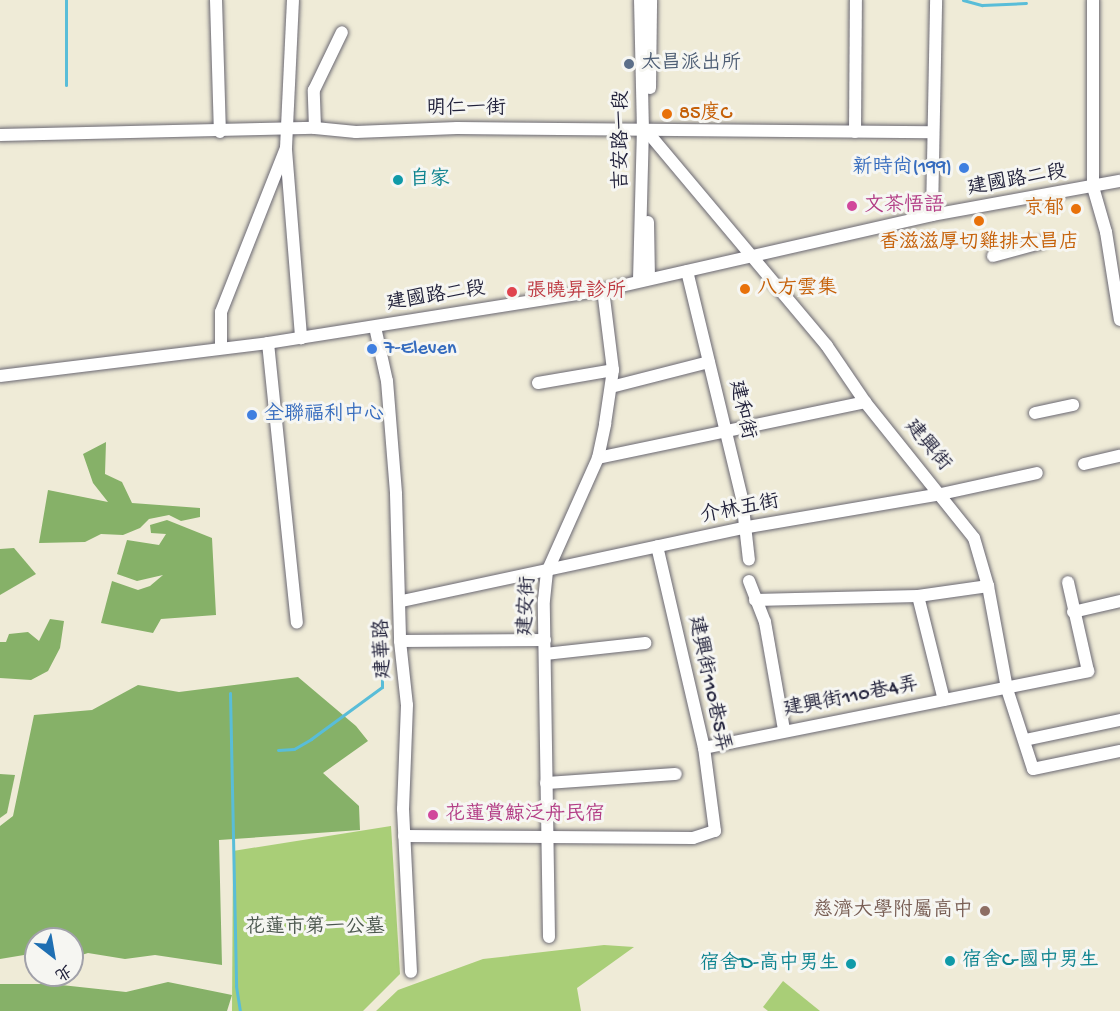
<!DOCTYPE html>
<html>
<head>
<meta charset="utf-8">
<style>
  body { margin:0 }
  #map { position:relative; width:1120px; height:1011px; overflow:hidden; background:#efebd7; font-family:"Gochi Hand","LXGW WenKai TC",sans-serif }
  div>[style] { position:absolute }
  [style*='--x'] { left:calc(var(--x)*1px); top:calc(var(--y)*1px); width:calc(var(--w)*1px); rotate:calc(var(--a)*1deg) }
  .green>* { inset:0; background:#a9ce77 }
  .forest>* { inset:0; background:#86b168 }
  .stream>* { height:3px; margin:-1.5px; padding:0 1.5px; transform-origin:1.5px; border-radius:1.5px; background:#59bdd8 }
  .roads { filter:drop-shadow(0 0 2px #6a6872) drop-shadow(0 0 2px #6a6872) }
  .minor>* { height:12px; margin:-6px; padding:0 6px; transform-origin:6px; border-radius:6px; background:#fff }
  .dots>* { width:16px; height:16px; translate:-50% -50%; box-sizing:border-box; border:3px solid #f6f6f2; border-radius:50% }
  span { translate:-50% -50%; white-space:nowrap; text-align:center; line-height:1.15; -webkit-text-stroke:6px #f6f6f2; paint-order:stroke }
  .service-label { font-size:20px; color:#4e5e75 }
  .left { translate:0 -50%; text-align:left }
  .street-label { font-size:20px; color:#22223b }
  .food-label { font-size:20px; color:#c56008 }
  .right { translate:-100% -50%; text-align:right }
  .shop-label { font-size:20px; color:#366cbe }
  .culture-label { font-size:20px; color:#0d838f }
  .hotel-label { font-size:20px; color:#b23c85 }
  .health-label { font-size:20px; color:#be3a42 }
  .education-label { font-size:20px; color:#785e54 }
  .park-label { font-size:20px; color:#4a564d }
  .north { position:absolute; left:24px; top:927px; width:60px; height:60px; box-sizing:border-box; background:#f6f6f2; border:2px solid #a1a1a9; border-radius:50%; rotate:149deg; font-size:16px; font-weight:700; line-height:24px; text-align:center; color:#22223b }
  .north::after { content:''; display:block; margin:auto; width:21px; height:27px; background:#1f6fb2; clip-path:polygon(50% 0,100% 100%,50% 72%,0 100%) }
</style>
</head>
<body>
<div id="map">
  <div class="green">
    <div style="clip-path:polygon(391px 826px,400px 974px,363px 1011px,232px 1011px,233px 851px)"></div>
    <div style="clip-path:polygon(604px 945px,634px 947px,577px 988px,581px 1011px,376px 1011px,398px 990px,483px 959px)"></div>
    <div style="clip-path:polygon(783px 981px,820px 1011px,768px 1011px,763px 1007px)"></div>
  </div>
  <div class="forest">
    <div style="clip-path:polygon(106px 442px,105px 474px,122px 482px,132px 503px,200px 508px,200px 517px,181px 521px,169px 515px,149px 519px,140px 528px,123px 535px,101px 534px,85px 542px,39px 543px,48px 490px,108px 502px,93px 483px,83px 454px)"></div>
    <div style="clip-path:polygon(167px 520px,212px 538px,216px 615px,161px 619px,153px 633px,101px 623px,112px 581px,138px 590px,150px 586px,163px 575px,137px 581px,117px 574px,127px 540px,159px 545px,166px 534px,151px 533px,150px 525px)"></div>
    <div style="clip-path:polygon(14px 548px,36px 574px,0 595px,0 549px)"></div>
    <div style="clip-path:polygon(50px 619px,64px 621px,60px 648px,48px 671px,31px 680px,0 678px,0 642px,6px 642px,9px 634px,28px 632px,39px 641px)"></div>
    <div style="clip-path:polygon(298px 677px,356px 726px,368px 741px,323px 773px,359px 806px,360px 830px,219px 840px,222px 965px,155px 955px,125px 959px,88px 953px,72px 958px,72px 939px,36px 939px,36px 953px,0 959px,0 826px,13px 816px,34px 715px,92px 710px,138px 685px,179px 692px)"></div>
    <div style="clip-path:polygon(0 774px,15px 775px,7px 813px,0 818px)"></div>
    <div style="clip-path:polygon(168px 982px,232px 995px,227px 1011px,0 1011px,0 984px,52px 984px,126px 992px)"></div>
  </div>
  <div class="stream">
    <div style="--x:66;--y:0;--w:85;--a:90"></div>
    <div style="--x:963;--y:0;--w:20;--a:15"></div>
    <div style="--x:982;--y:5;--w:44;--a:-2.6"></div>
    <div style="--x:230;--y:693;--w:293;--a:88.8"></div>
    <div style="--x:236;--y:986;--w:25;--a:81"></div>
    <div style="--x:278;--y:750;--w:16;--a:-4"></div>
    <div style="--x:294;--y:749;--w:20;--a:-30"></div>
    <div style="--x:311;--y:739;--w:88;--a:-36.2"></div>
    <div style="--x:382;--y:687;--w:15;--a:-90"></div>
  </div>
  <div class="roads">
    <div class="minor">
      <div style="--x:216;--y:0;--w:132;--a:88.3"></div>
      <div style="--x:1093;--y:0;--w:187;--a:90"></div>
      <div style="--x:1093;--y:187;--w:47;--a:73.9"></div>
      <div style="--x:1106;--y:232;--w:89;--a:81"></div>
      <div style="--x:650;--y:88;--w:88;--a:-89.3"></div>
      <div style="--x:315;--y:128;--w:38;--a:-92"></div>
      <div style="--x:314;--y:90;--w:64;--a:-64.2"></div>
      <div style="--x:855;--y:132;--w:132;--a:-89.6"></div>
      <div style="--x:0;--y:135;--w:315;--a:-1.3"></div>
      <div style="--x:315;--y:128;--w:41;--a:5.6"></div>
      <div style="--x:356;--y:132;--w:101;--a:-2.3"></div>
      <div style="--x:457;--y:128;--w:475;--a:0.5"></div>
      <div style="--x:650;--y:135;--w:275;--a:50"></div>
      <div style="--x:827;--y:346;--w:68;--a:55.8"></div>
      <div style="--x:865;--y:402;--w:174;--a:51.3"></div>
      <div style="--x:974;--y:538;--w:50;--a:73.7"></div>
      <div style="--x:988;--y:586;--w:105;--a:79.5"></div>
      <div style="--x:1007;--y:689;--w:84;--a:72"></div>
      <div style="--x:1033;--y:769;--w:89;--a:-11.7"></div>
      <div style="--x:286;--y:150;--w:189;--a:85.4"></div>
      <div style="--x:932;--y:215;--w:215;--a:-88.9"></div>
      <div style="--x:648;--y:222;--w:56;--a:89"></div>
      <div style="--x:993;--y:256;--w:50;--a:-15.2"></div>
      <div style="--x:687;--y:271;--w:235;--a:76.4"></div>
      <div style="--x:742;--y:499;--w:61;--a:83.5"></div>
      <div style="--x:639;--y:280;--w:149;--a:-88.5"></div>
      <div style="--x:643;--y:131;--w:131;--a:-91.3"></div>
      <div style="--x:375;--y:327;--w:55;--a:77.5"></div>
      <div style="--x:387;--y:381;--w:113;--a:85.4"></div>
      <div style="--x:396;--y:494;--w:147;--a:88.4"></div>
      <div style="--x:400;--y:641;--w:64;--a:83.8"></div>
      <div style="--x:407;--y:705;--w:104;--a:92.2"></div>
      <div style="--x:403;--y:809;--w:163;--a:87.2"></div>
      <div style="--x:268;--y:343;--w:281;--a:84.1"></div>
      <div style="--x:221;--y:348;--w:36;--a:-90"></div>
      <div style="--x:221;--y:312;--w:176;--a:-68.4"></div>
      <div style="--x:286;--y:148;--w:148;--a:-87.3"></div>
      <div style="--x:0;--y:376;--w:270;--a:-7"></div>
      <div style="--x:268;--y:343;--w:339;--a:-9"></div>
      <div style="--x:603;--y:290;--w:337;--a:-12.8"></div>
      <div style="--x:932;--y:215;--w:191;--a:-10.3"></div>
      <div style="--x:538;--y:383;--w:76;--a:-9.8"></div>
      <div style="--x:611;--y:387;--w:101;--a:-14.3"></div>
      <div style="--x:1035;--y:413;--w:39;--a:-12"></div>
      <div style="--x:598;--y:458;--w:273;--a:-11.8"></div>
      <div style="--x:1084;--y:464;--w:37;--a:-13"></div>
      <div style="--x:749;--y:581;--w:44;--a:68.7"></div>
      <div style="--x:765;--y:622;--w:110;--a:80"></div>
      <div style="--x:918;--y:596;--w:107;--a:76"></div>
      <div style="--x:755;--y:600;--w:163;--a:-1.4"></div>
      <div style="--x:918;--y:596;--w:71;--a:-8.1"></div>
      <div style="--x:402;--y:601;--w:354;--a:-12.1"></div>
      <div style="--x:748;--y:527;--w:196;--a:-9.7"></div>
      <div style="--x:941;--y:494;--w:98;--a:-12.3"></div>
      <div style="--x:1073;--y:612;--w:48;--a:-13.2"></div>
      <div style="--x:400;--y:641;--w:145;--a:-0.4"></div>
      <div style="--x:545;--y:654;--w:101;--a:-6.3"></div>
      <div style="--x:1025;--y:740;--w:97;--a:-11.9"></div>
      <div style="--x:704;--y:748;--w:392;--a:-11.3"></div>
      <div style="--x:1088;--y:671;--w:91;--a:-102.7"></div>
      <div style="--x:546;--y:783;--w:130;--a:-4"></div>
      <div style="--x:404;--y:836;--w:289;--a:0.4"></div>
      <div style="--x:693;--y:838;--w:23;--a:-18"></div>
      <div style="--x:715;--y:831;--w:84;--a:-97.5"></div>
      <div style="--x:704;--y:748;--w:207;--a:-103.1"></div>
      <div style="--x:549;--y:937;--w:337;--a:-90.9"></div>
      <div style="--x:544;--y:600;--w:28;--a:-84"></div>
      <div style="--x:547;--y:572;--w:125;--a:-65.9"></div>
      <div style="--x:598;--y:458;--w:35;--a:-78"></div>
      <div style="--x:605;--y:424;--w:55;--a:-81.6"></div>
      <div style="--x:613;--y:370;--w:81;--a:-97.1"></div>
    </div>
  </div>
  <div class="dots">
    <div style="left:629px;top:64px;background:#5c6f8a"></div>
    <div style="left:667px;top:114px;background:#e8710a"></div>
    <div style="left:964px;top:168px;background:#3f7fe0"></div>
    <div style="left:398px;top:180px;background:#0f9aa8"></div>
    <div style="left:852px;top:206px;background:#d1479c"></div>
    <div style="left:1076px;top:209px;background:#e8710a"></div>
    <div style="left:979px;top:221px;background:#e8710a"></div>
    <div style="left:745px;top:289px;background:#e8710a"></div>
    <div style="left:512px;top:292px;background:#e0444e"></div>
    <div style="left:372px;top:349px;background:#3f7fe0"></div>
    <div style="left:252px;top:415px;background:#3f7fe0"></div>
    <div style="left:433px;top:815px;background:#d1479c"></div>
    <div style="left:985px;top:911px;background:#8d6e63"></div>
    <div style="left:950px;top:961px;background:#0f9aa8"></div>
    <div style="left:851px;top:964px;background:#0f9aa8"></div>
  </div>
  <div class="service-label">
    <span class="left" style="left:641px;top:64px">太昌派出所</span>
  </div>
  <div class="street-label">
    <span style="left:466px;top:109px">明仁一街</span>
    <span style="left:622px;top:140px;rotate:-90deg">吉安路一段</span>
    <span style="left:1017px;top:181px;rotate:-10deg">建國路二段</span>
    <span style="left:436px;top:297px;rotate:-9deg">建國路二段</span>
    <span style="left:741px;top:410px;rotate:77deg">建和街</span>
    <span style="left:927px;top:446px;rotate:50deg">建興街</span>
    <span style="left:740px;top:510px;rotate:-11deg">介林五街</span>
    <span style="left:528px;top:606px;rotate:-87deg">建安街</span>
    <span style="left:384px;top:649px;rotate:-92deg">建華路</span>
    <span style="left:708px;top:684px;rotate:78deg">建興街110巷5弄</span>
    <span style="left:851px;top:698px;rotate:-11deg">建興街110巷4弄</span>
  </div>
  <div class="food-label">
    <span class="left" style="left:679px;top:114px">85度C</span>
    <span class="right" style="left:1064px;top:209px">京郁</span>
    <span style="left:979px;top:243px">香滋滋厚切雞排太昌店</span>
    <span class="left" style="left:757px;top:289px">八方雲集</span>
  </div>
  <div class="shop-label">
    <span class="right" style="left:952px;top:168px">新時尚(199)</span>
    <span class="left" style="left:384px;top:349px">7-Eleven</span>
    <span class="left" style="left:264px;top:415px">全聯福利中心</span>
  </div>
  <div class="culture-label">
    <span class="left" style="left:410px;top:180px">自家</span>
    <span class="left" style="left:962px;top:961px">宿舍C-國中男生</span>
    <span class="right" style="left:839px;top:964px">宿舍D-高中男生</span>
  </div>
  <div class="hotel-label">
    <span class="left" style="left:864px;top:206px">文茶悟語</span>
    <span class="left" style="left:445px;top:815px">花蓮賞鯨泛舟民宿</span>
  </div>
  <div class="health-label">
    <span class="left" style="left:526px;top:292px">張曉昇診所</span>
  </div>
  <div class="education-label">
    <span class="right" style="left:973px;top:911px">慈濟大學附屬高中</span>
  </div>
  <div class="park-label">
    <span style="left:315px;top:928px">花蓮市第一公墓</span>
  </div>
  <div class="north">北</div>
</div>
</body>
</html>
